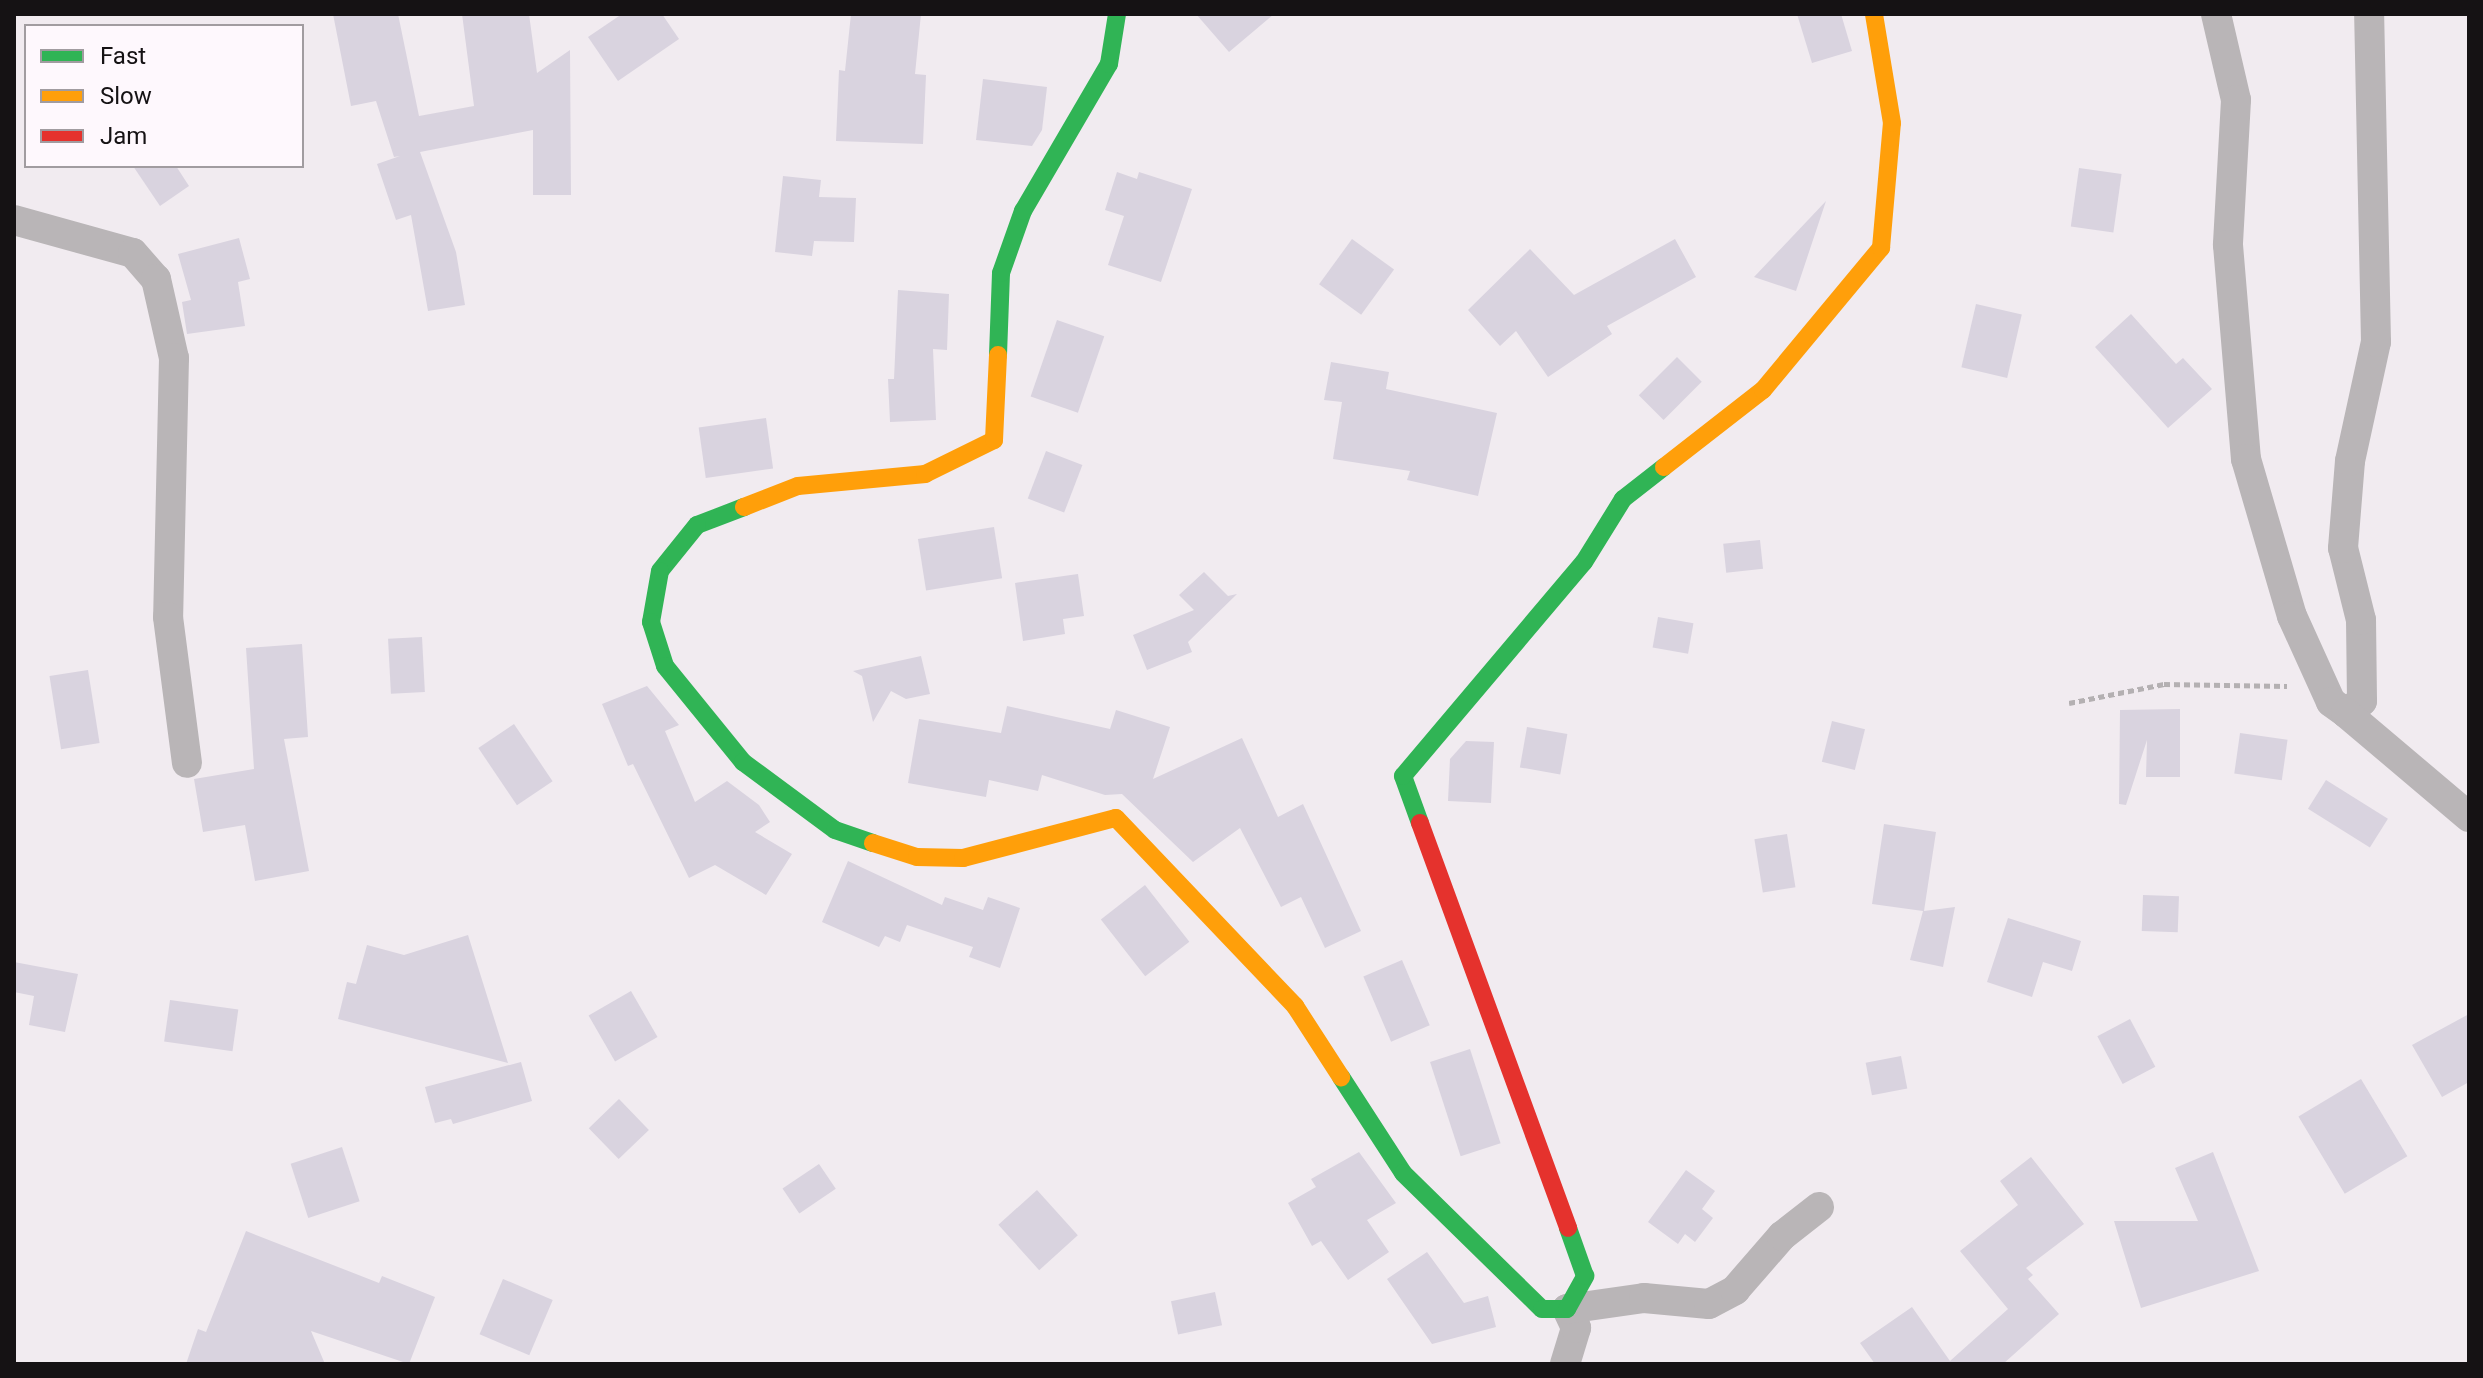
<!DOCTYPE html>
<html>
<head>
<meta charset="utf-8">
<style>
  body { margin:0 }
  #map { position:relative; width:2483px; height:1378px; overflow:hidden; background:#f1ebf0; font-family:Roboto,sans-serif }
  div>[style] { position:absolute }
  [style*='--x'] { left:calc(var(--x)*1px); top:calc(var(--y)*1px); width:calc(var(--w)*1px); rotate:calc(var(--a)*1deg) }
  .building>* { inset:0; background:#d9d3df; transform-origin:0 0 }
  .path>* { height:5px; margin-top:-2.5px; transform-origin:0; background:repeating-linear-gradient(90deg,#b4b0b2 0 6px,transparent 0 10px) }
  .street>* { height:30px; margin:-15px; padding:0 15px; transform-origin:15px; border-radius:15px; background:#b9b5b7 }
  .fast>* { height:18px; margin:-9px; padding:0 9px; transform-origin:9px; border-radius:9px; background:#30b455 }
  .slow>* { height:18px; margin:-9px; padding:0 9px; transform-origin:9px; border-radius:9px; background:#ff9f0a }
  .jam>* { height:18px; margin:-9px; padding:0 9px; transform-origin:9px; border-radius:9px; background:#e5322d }
  span { translate:-50% -50%; white-space:nowrap; text-align:center; line-height:1.15; -webkit-text-stroke:8px #fef8fd; paint-order:stroke }
  .frame { position:absolute; inset:0; border:16px solid #151214; pointer-events:none }
  .legend { position:absolute; left:24px; top:24px; width:280px; height:144px; box-sizing:border-box; background:#fef8fd; border:2px solid #a19ca0; margin:0; padding:10px 14px; list-style:none; font-size:24px; color:#151214 }
  .legend li { display:flex; align-items:center; gap:16px; height:40px }
  .legend b { width:40px; border:2px solid #a19ca0 }
</style>
</head>
<body>
<div id="map">
  <div class="building">
    <div style="clip-path:polygon(333px 14px,398px 14px,419px 116px,474px 106px,462px 14px,529px 14px,537px 73px,570px 50px,571px 195px,533px 195px,533px 130px,420px 152px,456px 252px,465px 305px,428px 311px,411px 215px,396px 220px,377px 164px,400px 156px,394px 157px,376px 101px,351px 106px)"></div>
    <div style="clip-path:polygon(622px 14px,662px 14px,679px 39px,618px 81px,588px 37px)"></div>
    <div style="clip-path:polygon(851px 14px,921px 14px,915px 74px,926px 75px,923px 144px,836px 141px,839px 70px,845px 71px)"></div>
    <div style="clip-path:polygon(1196px 14px,1274px 14px,1229px 52px)"></div>
    <div style="clip-path:polygon(1797px 14px,1841px 14px,1852px 51px,1812px 63px)"></div>
    <div style="clip-path:polygon(983px 79px,1047px 87px,1042px 130px,1032px 146px,976px 140px)"></div>
    <div style="clip-path:polygon(133px 166px,176px 166px,189px 186px,160px 206px)"></div>
    <div style="left:2079px;top:168px;width:43px;height:59px;rotate:8deg"></div>
    <div style="clip-path:polygon(1117px 172px,1137px 179px,1139px 172px,1192px 189px,1161px 282px,1108px 265px,1124px 216px,1105px 210px)"></div>
    <div style="clip-path:polygon(783px 176px,821px 180px,819px 197px,856px 198px,854px 242px,814px 241px,812px 256px,775px 252px)"></div>
    <div style="clip-path:polygon(1826px 201px,1796px 291px,1754px 277px)"></div>
    <div style="clip-path:polygon(239px 238px,250px 279px,238px 282px,245px 326px,187px 334px,182px 302px,191px 300px,178px 254px)"></div>
    <div style="left:1352px;top:239px;width:52px;height:56px;rotate:36deg"></div>
    <div style="clip-path:polygon(1675px 239px,1696px 277px,1607px 326px,1612px 334px,1548px 377px,1516px 331px,1500px 346px,1468px 310px,1530px 249px,1574px 295px)"></div>
    <div style="clip-path:polygon(898px 290px,949px 294px,947px 350px,933px 349px,936px 420px,890px 422px,888px 379px,894px 379px)"></div>
    <div style="left:1976px;top:304px;width:47px;height:65px;rotate:13deg"></div>
    <div style="clip-path:polygon(2131px 314px,2176px 364px,2183px 358px,2212px 389px,2168px 428px,2095px 347px)"></div>
    <div style="left:1057px;top:320px;width:50px;height:81px;rotate:19deg"></div>
    <div style="left:1677px;top:357px;width:35px;height:54px;rotate:45deg"></div>
    <div style="clip-path:polygon(1331px 362px,1389px 372px,1386px 389px,1497px 413px,1478px 496px,1407px 480px,1410px 471px,1333px 459px,1342px 402px,1324px 400px)"></div>
    <div style="left:766px;top:418px;width:51px;height:68px;rotate:82deg"></div>
    <div style="left:1046px;top:451px;width:39px;height:51px;rotate:21deg"></div>
    <div style="left:994px;top:527px;width:52px;height:77px;rotate:81deg"></div>
    <div style="left:1760px;top:540px;width:29px;height:37px;rotate:84deg"></div>
    <div style="clip-path:polygon(1204px 572px,1228px 596px,1237px 594px,1188px 642px,1192px 652px,1147px 670px,1133px 635px,1194px 610px,1179px 595px)"></div>
    <div style="clip-path:polygon(1078px 574px,1084px 616px,1063px 619px,1065px 634px,1023px 641px,1015px 583px)"></div>
    <div style="left:1658px;top:617px;width:36px;height:31px;rotate:10deg"></div>
    <div style="left:422px;top:637px;width:55px;height:34px;rotate:87deg"></div>
    <div style="clip-path:polygon(302px 644px,308px 737px,284px 739px,309px 871px,255px 881px,245px 825px,203px 832px,194px 779px,254px 769px,246px 648px)"></div>
    <div style="clip-path:polygon(921px 656px,930px 694px,906px 699px,891px 691px,873px 722px,862px 676px,853px 671px)"></div>
    <div style="left:88px;top:670px;width:74px;height:39px;rotate:81deg"></div>
    <div style="clip-path:polygon(647px 686px,679px 725px,665px 731px,695px 802px,727px 781px,759px 805px,770px 822px,755px 832px,792px 854px,766px 895px,715px 865px,689px 878px,633px 764px,628px 766px,602px 704px)"></div>
    <div style="clip-path:polygon(1007px 706px,1110px 729px,1116px 710px,1170px 727px,1153px 779px,1242px 738px,1278px 817px,1303px 804px,1361px 931px,1325px 948px,1301px 897px,1281px 907px,1240px 828px,1193px 862px,1122px 794px,1105px 795px,1042px 775px,1038px 791px,989px 780px,986px 797px,908px 783px,919px 719px,1001px 733px)"></div>
    <div style="clip-path:polygon(2180px 709px,2180px 777px,2146px 777px,2147px 740px,2126px 805px,2119px 804px,2120px 710px)"></div>
    <div style="left:1832px;top:721px;width:34px;height:42px;rotate:14deg"></div>
    <div style="left:514px;top:724px;width:69px;height:43px;rotate:56deg"></div>
    <div style="left:1527px;top:727px;width:41px;height:41px;rotate:10deg"></div>
    <div style="left:2240px;top:733px;width:48px;height:41px;rotate:8deg"></div>
    <div style="clip-path:polygon(1466px 741px,1494px 742px,1491px 803px,1448px 801px,1450px 759px)"></div>
    <div style="left:2326px;top:780px;width:73px;height:34px;rotate:32deg"></div>
    <div style="clip-path:polygon(1884px 824px,1936px 832px,1924px 911px,1955px 907px,1943px 967px,1910px 960px,1923px 911px,1872px 904px)"></div>
    <div style="left:1787px;top:834px;width:54px;height:33px;rotate:81deg"></div>
    <div style="clip-path:polygon(848px 861px,942px 905px,945px 897px,983px 910px,988px 897px,1020px 908px,1000px 968px,969px 957px,973px 947px,907px 925px,900px 942px,885px 936px,879px 947px,822px 922px)"></div>
    <div style="left:1145px;top:885px;width:72px;height:56px;rotate:52deg"></div>
    <div style="left:2143px;top:895px;width:36px;height:36px;rotate:2deg"></div>
    <div style="clip-path:polygon(2008px 918px,2081px 941px,2072px 971px,2043px 962px,2032px 997px,1987px 982px)"></div>
    <div style="clip-path:polygon(468px 935px,508px 1063px,338px 1019px,347px 982px,356px 984px,367px 945px,404px 955px)"></div>
    <div style="left:1402px;top:960px;width:71px;height:42px;rotate:67deg"></div>
    <div style="clip-path:polygon(14px 962px,78px 974px,65px 1032px,29px 1025px,34px 996px,14px 992px)"></div>
    <div style="left:631px;top:991px;width:53px;height:49px;rotate:60deg"></div>
    <div style="left:170px;top:1000px;width:69px;height:42px;rotate:8deg"></div>
    <div style="clip-path:polygon(2469px 1014px,2469px 1082px,2442px 1097px,2412px 1045px)"></div>
    <div style="left:2130px;top:1019px;width:54px;height:37px;rotate:62deg"></div>
    <div style="left:1470px;top:1049px;width:99px;height:42px;rotate:72deg"></div>
    <div style="left:1901px;top:1056px;width:33px;height:36px;rotate:79deg"></div>
    <div style="clip-path:polygon(521px 1062px,532px 1101px,453px 1124px,451px 1119px,435px 1123px,425px 1087px)"></div>
    <div style="left:2361px;top:1079px;width:90px;height:73px;rotate:59deg"></div>
    <div style="left:619px;top:1099px;width:43px;height:42px;rotate:46deg"></div>
    <div style="left:342px;top:1147px;width:57px;height:54px;rotate:72deg"></div>
    <div style="clip-path:polygon(1359px 1152px,1396px 1203px,1367px 1220px,1389px 1252px,1348px 1280px,1321px 1241px,1312px 1246px,1288px 1203px,1316px 1187px,1311px 1179px)"></div>
    <div style="clip-path:polygon(2213px 1152px,2259px 1271px,2141px 1308px,2114px 1221px,2198px 1221px,2175px 1168px)"></div>
    <div style="clip-path:polygon(2031px 1157px,2084px 1224px,2026px 1268px,2033px 1275px,2028px 1279px,2059px 1314px,2003px 1364px,1875px 1364px,1860px 1343px,1912px 1307px,1950px 1361px,2008px 1309px,1960px 1251px,2018px 1205px,2000px 1181px)"></div>
    <div style="left:819px;top:1164px;width:30px;height:44px;rotate:56deg"></div>
    <div style="clip-path:polygon(1686px 1170px,1715px 1191px,1702px 1209px,1713px 1218px,1695px 1242px,1685px 1234px,1678px 1244px,1648px 1222px)"></div>
    <div style="left:1037px;top:1190px;width:61px;height:52px;rotate:48deg"></div>
    <div style="clip-path:polygon(246px 1231px,379px 1283px,382px 1276px,435px 1297px,409px 1364px,311px 1331px,325px 1364px,186px 1364px,198px 1329px,206px 1332px)"></div>
    <div style="clip-path:polygon(1427px 1252px,1464px 1303px,1488px 1296px,1496px 1327px,1432px 1344px,1387px 1279px)"></div>
    <div style="left:503px;top:1279px;width:54px;height:60px;rotate:23deg"></div>
    <div style="left:1215px;top:1292px;width:34px;height:45px;rotate:78deg"></div>
  </div>
  <div class="path">
    <div style="--x:2069;--y:703;--w:97;--a:-11.3"></div>
    <div style="--x:2164;--y:684;--w:123;--a:0.9"></div>
  </div>
  <div class="street">
    <div style="--x:2216;--y:14;--w:88;--a:76.9"></div>
    <div style="--x:2236;--y:100;--w:145;--a:93.2"></div>
    <div style="--x:2228;--y:245;--w:215;--a:85.2"></div>
    <div style="--x:2246;--y:459;--w:164;--a:73.7"></div>
    <div style="--x:2292;--y:616;--w:94;--a:65.6"></div>
    <div style="--x:2331;--y:702;--w:19;--a:36"></div>
    <div style="--x:2346;--y:713;--w:20;--a:-37"></div>
    <div style="--x:2362;--y:701;--w:81;--a:-90.7"></div>
    <div style="--x:2361;--y:620;--w:74;--a:-104"></div>
    <div style="--x:2343;--y:548;--w:87;--a:-85.4"></div>
    <div style="--x:2350;--y:461;--w:122;--a:-77.7"></div>
    <div style="--x:2376;--y:342;--w:328;--a:-91.2"></div>
    <div style="--x:14;--y:220;--w:123;--a:15.5"></div>
    <div style="--x:133;--y:253;--w:35;--a:49"></div>
    <div style="--x:156;--y:279;--w:81;--a:77.2"></div>
    <div style="--x:174;--y:358;--w:259;--a:91.3"></div>
    <div style="--x:168;--y:617;--w:147;--a:82.6"></div>
    <div style="--x:2346;--y:713;--w:161;--a:40.2"></div>
    <div style="--x:1565;--y:1364;--w:38;--a:-73"></div>
    <div style="--x:1576;--y:1328;--w:21;--a:-115"></div>
    <div style="--x:1567;--y:1309;--w:78;--a:-8.1"></div>
    <div style="--x:1644;--y:1298;--w:65;--a:5.3"></div>
    <div style="--x:1709;--y:1304;--w:30;--a:-28"></div>
    <div style="--x:1735;--y:1290;--w:72;--a:-49"></div>
    <div style="--x:1782;--y:1236;--w:47;--a:-38.1"></div>
  </div>
  <div class="fast">
    <div style="--x:998;--y:355;--w:82;--a:-87.9"></div>
    <div style="--x:1001;--y:273;--w:66;--a:-70.5"></div>
    <div style="--x:1023;--y:211;--w:170;--a:-59.7"></div>
    <div style="--x:1109;--y:64;--w:51;--a:-80.9"></div>
    <div style="--x:744;--y:507;--w:50;--a:159"></div>
    <div style="--x:697;--y:525;--w:59;--a:128.8"></div>
    <div style="--x:660;--y:571;--w:52;--a:100"></div>
    <div style="--x:651;--y:622;--w:46;--a:72.3"></div>
    <div style="--x:665;--y:666;--w:124;--a:50.9"></div>
    <div style="--x:743;--y:762;--w:114;--a:36.5"></div>
    <div style="--x:835;--y:830;--w:40;--a:18.9"></div>
    <div style="--x:1420;--y:823;--w:50;--a:-109.9"></div>
    <div style="--x:1403;--y:776;--w:280;--a:-49.8"></div>
    <div style="--x:1584;--y:562;--w:74;--a:-58.2"></div>
    <div style="--x:1623;--y:499;--w:52;--a:-38"></div>
    <div style="--x:1341;--y:1077;--w:114;--a:57.1"></div>
    <div style="--x:1403;--y:1173;--w:194;--a:44.4"></div>
    <div style="--x:1542;--y:1309;--w:25;--a:0"></div>
    <div style="--x:1567;--y:1309;--w:38;--a:-61"></div>
    <div style="--x:1585;--y:1276;--w:51;--a:-109.5"></div>
  </div>
  <div class="slow">
    <div style="--x:1664;--y:467;--w:125;--a:-37.9"></div>
    <div style="--x:1763;--y:390;--w:185;--a:-50.3"></div>
    <div style="--x:1881;--y:248;--w:125;--a:-85"></div>
    <div style="--x:1892;--y:123;--w:110;--a:-99.4"></div>
    <div style="--x:744;--y:507;--w:58;--a:-21.3"></div>
    <div style="--x:798;--y:486;--w:128;--a:-5.4"></div>
    <div style="--x:925;--y:474;--w:77;--a:-26.2"></div>
    <div style="--x:994;--y:440;--w:85;--a:-87.3"></div>
    <div style="--x:873;--y:843;--w:46;--a:17.7"></div>
    <div style="--x:917;--y:857;--w:46;--a:1.2"></div>
    <div style="--x:963;--y:858;--w:158;--a:-14.7"></div>
    <div style="--x:1116;--y:818;--w:260;--a:46.4"></div>
    <div style="--x:1295;--y:1006;--w:85;--a:57.1"></div>
  </div>
  <div class="jam">
    <div style="--x:1420;--y:823;--w:431;--a:69.9"></div>
  </div>
  <div class="frame"></div>
  <ul class="legend">
  <li><b style="height:10px;background:#30b455"></b>Fast</li>
  <li><b style="height:10px;background:#ff9f0a"></b>Slow</li>
  <li><b style="height:10px;background:#e5322d"></b>Jam</li>
  </ul>
</div>
</body>
</html>
